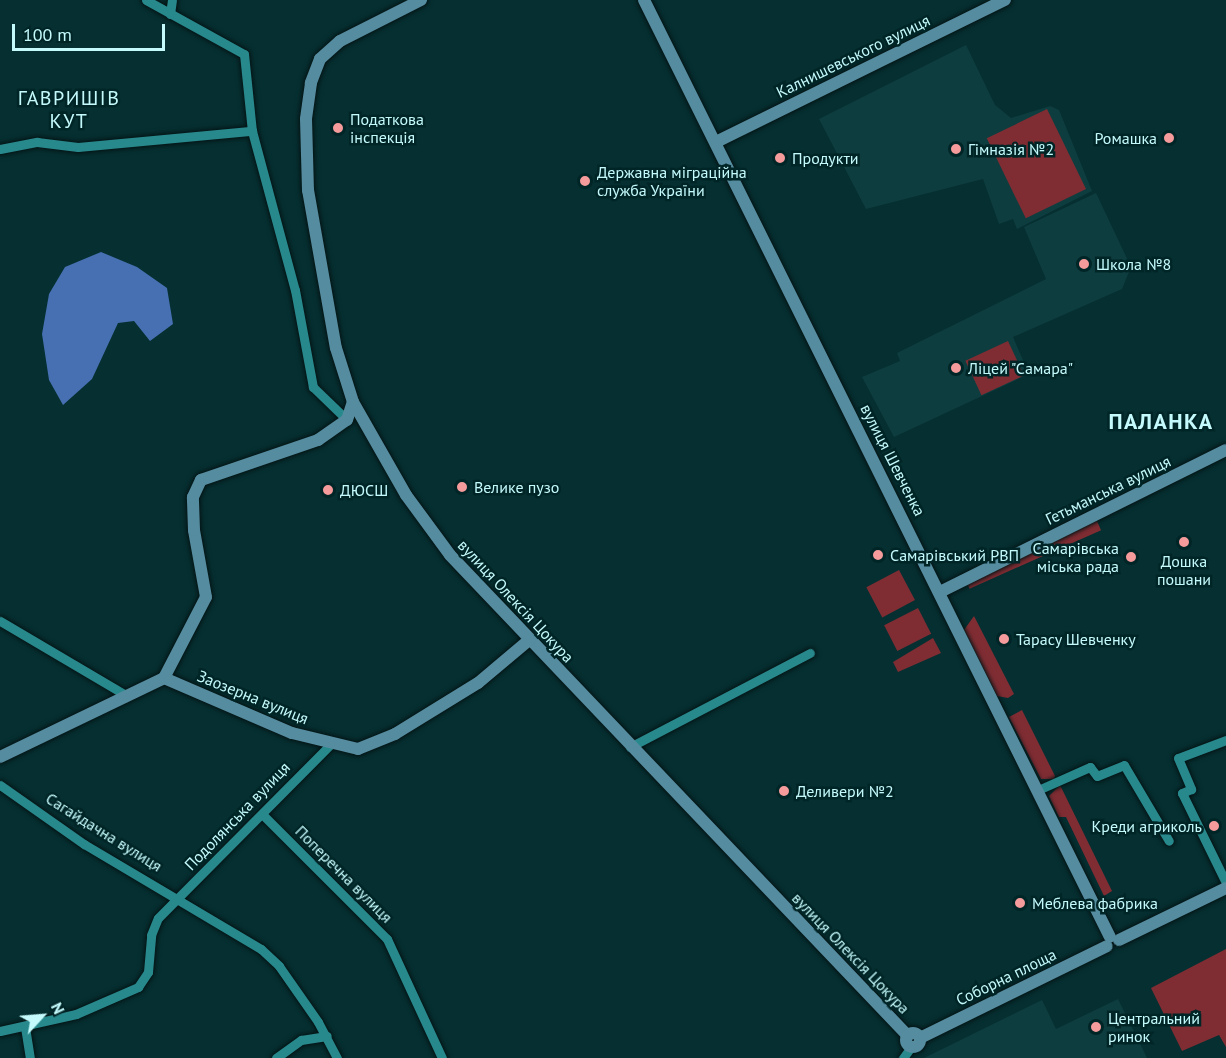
<!DOCTYPE html>
<html>
<head>
<meta charset="utf-8">
<style>
  body { margin:0 }
  #map { position:relative; width:1226px; height:1058px; overflow:hidden; background:#062f31; font-family:"PT Sans",sans-serif }
  div>[style] { position:absolute }
  [style*='--x'] { left:calc(var(--x)*1px); top:calc(var(--y)*1px); width:calc(var(--w)*1px); rotate:calc(var(--a)*1deg) }
  .built>* { inset:0; background:#0e3d3f }
  .green>* { inset:0; background:#7f2d33; transform-origin:0 0 }
  .water>* { inset:0; background:#4670b2 }
  .roads { filter:drop-shadow(0 0 2px #051415) drop-shadow(0 0 2px #051415) }
  .street>* { height:9px; margin:-4.5px; padding:0 4.5px; transform-origin:4.5px; border-radius:4.5px; background:#28898d }
  .secondary>* { height:12px; margin:-6px; padding:0 6px; transform-origin:6px; border-radius:6px; background:#558c9f }
  .secondary>.ring { margin:-6px; padding:0; box-sizing:content-box; background:none; border:12px solid #558c9f; border-radius:50% }
  .dots>* { width:16px; height:16px; translate:-50% -50%; box-sizing:border-box; border:3px solid #002527; border-radius:50% }
  span { translate:-50% -50%; white-space:nowrap; text-align:center; line-height:1.15; -webkit-text-stroke:5px #002527; paint-order:stroke }
  .street-label { font-size:16px; color:#c4fafc }
  .poi-label { font-size:16px; color:#c4fafc }
  .left { translate:0 -50%; text-align:left }
  .right { translate:-100% -50%; text-align:right }
  .quarter-label { font-size:20px; color:#c4fafc; letter-spacing:1.5px }
  .district-label { font-size:22px; color:#c4fafc; font-weight:700; letter-spacing:1.5px }
  .north { position:absolute; left:12px; top:986px; width:60px; height:60px; -webkit-text-stroke:4px #002527; paint-order:stroke; rotate:64deg; font-size:16px; font-weight:700; line-height:24px; text-align:center; color:#c4fafc }
  .north::after { content:''; display:block; margin:auto; width:21px; height:27px; background:#c4fafc; clip-path:polygon(50% 0,100% 100%,50% 72%,0 100%) }
  .scale { position:absolute; left:12px; top:24px; width:153px; height:27px; box-sizing:border-box; border:3px solid #c4fafc; border-top:0; padding-left:8px; font-size:18px; line-height:21px; white-space:nowrap; color:#c4fafc; -webkit-text-stroke:4px #002527; paint-order:stroke }
</style>
</head>
<body>
<div id="map">
  <div class="built">
    <div style="clip-path:polygon(966px 45px,995px 105px,1011px 118px,1050px 106px,1059px 110px,1092px 191px,1017px 229px,1013px 219px,999px 224px,983px 179px,866px 209px,819px 119px)"></div>
    <div style="clip-path:polygon(1096px 193px,1131px 267px,1122px 289px,1013px 337px,1029px 374px,894px 437px,862px 377px,900px 361px,897px 353px,1046px 279px,1024px 227px)"></div>
    <div style="clip-path:polygon(1118px 999px,1147px 1058px,924px 1058px,1042px 1000px,1056px 1029px)"></div>
  </div>
  <div class="green">
    <div style="left:1047px;top:109px;width:89px;height:67px;rotate:64deg"></div>
    <div style="left:1008px;top:341px;width:38px;height:47px;rotate:65deg"></div>
    <div style="left:1097px;top:521px;width:10px;height:144px;rotate:66deg"></div>
    <div style="left:899px;top:570px;width:34px;height:37px;rotate:62deg"></div>
    <div style="left:918px;top:608px;width:29px;height:38px;rotate:63deg"></div>
    <div style="clip-path:polygon(974px 616px,1014px 694px,1008px 698px,997px 696px,964px 630px)"></div>
    <div style="clip-path:polygon(933px 638px,941px 653px,898px 672px,893px 662px)"></div>
    <div style="clip-path:polygon(1022px 710px,1055px 776px,1054px 779px,1041px 779px,1009px 717px)"></div>
    <div style="clip-path:polygon(1060px 785px,1112px 891px,1104px 896px,1066px 817px,1059px 817px,1049px 796px)"></div>
    <div style="clip-path:polygon(1226px 949px,1226px 1047px,1219px 1035px,1182px 1051px,1151px 988px)"></div>
  </div>
  <div class="water">
    <div style="clip-path:polygon(101px 252px,137px 267px,167px 288px,173px 324px,150px 341px,134px 321px,118px 323px,92px 379px,63px 405px,49px 380px,42px 334px,49px 294px,65px 267px)"></div>
  </div>
  <div class="roads">
    <div class="street">
      <div style="--x:146;--y:0;--w:112;--a:28.9"></div>
      <div style="--x:244;--y:54;--w:77;--a:84.1"></div>
      <div style="--x:252;--y:131;--w:165;--a:74.9"></div>
      <div style="--x:295;--y:290;--w:99;--a:79.5"></div>
      <div style="--x:313;--y:387;--w:47;--a:44.1"></div>
      <div style="--x:170;--y:14;--w:14;--a:-82"></div>
      <div style="--x:0;--y:149;--w:38;--a:-11"></div>
      <div style="--x:37;--y:142;--w:41;--a:7"></div>
      <div style="--x:78;--y:147;--w:175;--a:-5.3"></div>
      <div style="--x:0;--y:621;--w:144;--a:30.5"></div>
      <div style="--x:1226;--y:740;--w:51;--a:159.4"></div>
      <div style="--x:1178;--y:758;--w:34;--a:67"></div>
      <div style="--x:1191;--y:789;--w:10;--a:156"></div>
      <div style="--x:1182;--y:793;--w:100;--a:63.9"></div>
      <div style="--x:630;--y:747;--w:203;--a:-27.6"></div>
      <div style="--x:0;--y:785;--w:103;--a:35.1"></div>
      <div style="--x:84;--y:844;--w:206;--a:30.7"></div>
      <div style="--x:261;--y:949;--w:25;--a:43"></div>
      <div style="--x:279;--y:966;--w:68;--a:55.1"></div>
      <div style="--x:318;--y:1022;--w:41;--a:62.2"></div>
      <div style="--x:1038;--y:790;--w:57;--a:-23.9"></div>
      <div style="--x:1090;--y:767;--w:11;--a:52"></div>
      <div style="--x:1097;--y:776;--w:29;--a:-22"></div>
      <div style="--x:1124;--y:765;--w:88;--a:59.4"></div>
      <div style="--x:262;--y:814;--w:177;--a:45"></div>
      <div style="--x:387;--y:939;--w:131;--a:65.2"></div>
      <div style="--x:25;--y:1027;--w:31;--a:81"></div>
      <div style="--x:0;--y:1031;--w:78;--a:-12.6"></div>
      <div style="--x:76;--y:1014;--w:68;--a:-23.5"></div>
      <div style="--x:138;--y:987;--w:18;--a:-56"></div>
      <div style="--x:148;--y:972;--w:37;--a:-85"></div>
      <div style="--x:151;--y:935;--w:18;--a:-68"></div>
      <div style="--x:158;--y:918;--w:244;--a:-45.2"></div>
      <div style="--x:276;--y:1058;--w:31;--a:-36"></div>
      <div style="--x:301;--y:1040;--w:26;--a:-9"></div>
      <div style="--x:903;--y:1058;--w:14;--a:-54"></div>
    </div>
    <div class="secondary">
      <div style="--x:421;--y:0;--w:91;--a:153.2"></div>
      <div style="--x:340;--y:41;--w:27;--a:138"></div>
      <div style="--x:320;--y:59;--w:26;--a:111"></div>
      <div style="--x:311;--y:83;--w:36;--a:98"></div>
      <div style="--x:306;--y:119;--w:71;--a:88.4"></div>
      <div style="--x:308;--y:190;--w:160;--a:80"></div>
      <div style="--x:336;--y:348;--w:57;--a:72.5"></div>
      <div style="--x:353;--y:402;--w:107;--a:60.3"></div>
      <div style="--x:406;--y:495;--w:74;--a:53.7"></div>
      <div style="--x:450;--y:555;--w:664;--a:46.4"></div>
      <div style="--x:644;--y:0;--w:1046;--a:63.56"></div>
      <div style="--x:716;--y:142;--w:322;--a:-26.2"></div>
      <div style="--x:940;--y:592;--w:319;--a:-26.4"></div>
      <div style="--x:164;--y:678;--w:139;--a:23.3"></div>
      <div style="--x:292;--y:733;--w:68;--a:13.6"></div>
      <div style="--x:358;--y:749;--w:40;--a:-22"></div>
      <div style="--x:395;--y:734;--w:97;--a:-31.6"></div>
      <div style="--x:478;--y:683;--w:67;--a:-40.1"></div>
      <div style="--x:164;--y:678;--w:91;--a:-62.6"></div>
      <div style="--x:206;--y:597;--w:68;--a:-100.2"></div>
      <div style="--x:194;--y:530;--w:33;--a:-92"></div>
      <div style="--x:193;--y:497;--w:19;--a:-65"></div>
      <div style="--x:201;--y:480;--w:124;--a:-18.9"></div>
      <div style="--x:318;--y:440;--w:35;--a:-35"></div>
      <div style="--x:347;--y:420;--w:19;--a:-72"></div>
      <div style="--x:0;--y:757;--w:182;--a:-25.7"></div>
      <div style="--x:1119;--y:940;--w:119;--a:-25.9"></div>
      <div class="ring" style="left:906px;top:1033px;width:2px;height:2px"></div>
      <div style="--x:920;--y:1038;--w:208;--a:-26.2"></div>
    </div>
  </div>
  <div class="dots">
    <div style="left:338px;top:128px;background:#f59b9c"></div>
    <div style="left:1169px;top:138px;background:#f59b9c"></div>
    <div style="left:956px;top:149px;background:#f59b9c"></div>
    <div style="left:780px;top:158px;background:#f59b9c"></div>
    <div style="left:585px;top:181px;background:#f59b9c"></div>
    <div style="left:1084px;top:264px;background:#f59b9c"></div>
    <div style="left:956px;top:368px;background:#f59b9c"></div>
    <div style="left:462px;top:487px;background:#f59b9c"></div>
    <div style="left:328px;top:490px;background:#f59b9c"></div>
    <div style="left:1184px;top:542px;background:#f59b9c"></div>
    <div style="left:878px;top:555px;background:#f59b9c"></div>
    <div style="left:1131px;top:557px;background:#f59b9c"></div>
    <div style="left:1004px;top:639px;background:#f59b9c"></div>
    <div style="left:784px;top:791px;background:#f59b9c"></div>
    <div style="left:1214px;top:826px;background:#f59b9c"></div>
    <div style="left:1020px;top:903px;background:#f59b9c"></div>
    <div style="left:1096px;top:1027px;background:#f59b9c"></div>
  </div>
  <div class="street-label">
    <span style="left:853px;top:56px;rotate:-26deg">Калнишевського вулиця</span>
    <span style="left:893px;top:460px;rotate:63deg">вулиця Шевченка</span>
    <span style="left:1108px;top:490px;rotate:-26deg">Гетьманська вулиця</span>
    <span style="left:516px;top:601px;rotate:47deg">вулиця Олексія Цокура</span>
    <span style="left:253px;top:697px;rotate:22deg">Заозерна вулиця</span>
    <span style="left:237px;top:816px;rotate:-46deg">Подолянська вулиця</span>
    <span style="left:104px;top:832px;rotate:32deg">Сагайдачна вулиця</span>
    <span style="left:344px;top:874px;rotate:45deg">Поперечна вулиця</span>
    <span style="left:851px;top:953px;rotate:46deg">вулиця Олексія Цокура</span>
    <span style="left:1006px;top:977px;rotate:-26deg">Соборна площа</span>
  </div>
  <div class="poi-label">
    <span class="left" style="left:350px;top:128px">Податкова<br>інспекція</span>
    <span class="right" style="left:1157px;top:138px">Ромашка</span>
    <span class="left" style="left:968px;top:149px">Гімназія №2</span>
    <span class="left" style="left:792px;top:158px">Продукти</span>
    <span class="left" style="left:597px;top:181px">Державна міграційна<br>служба України</span>
    <span class="left" style="left:1096px;top:264px">Школа №8</span>
    <span class="left" style="left:968px;top:368px">Ліцей "Самара"</span>
    <span class="left" style="left:474px;top:487px">Велике пузо</span>
    <span class="left" style="left:340px;top:490px">ДЮСШ</span>
    <span class="right" style="left:1119px;top:557px">Самарівська<br>міська рада</span>
    <span class="left" style="left:890px;top:555px">Самарівський РВП</span>
    <span style="left:1184px;top:570px">Дошка<br>пошани</span>
    <span class="left" style="left:1016px;top:639px">Тарасу Шевченку</span>
    <span class="left" style="left:796px;top:791px">Деливери №2</span>
    <span class="right" style="left:1202px;top:826px">Креди агриколь</span>
    <span class="left" style="left:1032px;top:903px">Меблева фабрика</span>
    <span class="left" style="left:1108px;top:1027px">Центральний<br>ринок</span>
  </div>
  <div class="quarter-label">
    <span style="left:69px;top:110px">ГАВРИШІВ<br>КУТ</span>
  </div>
  <div class="district-label">
    <span style="left:1161px;top:422px">ПАЛАНКА</span>
  </div>
  <div class="north">N</div>
  <div class="scale">100 m</div>
</div>
</body>
</html>
